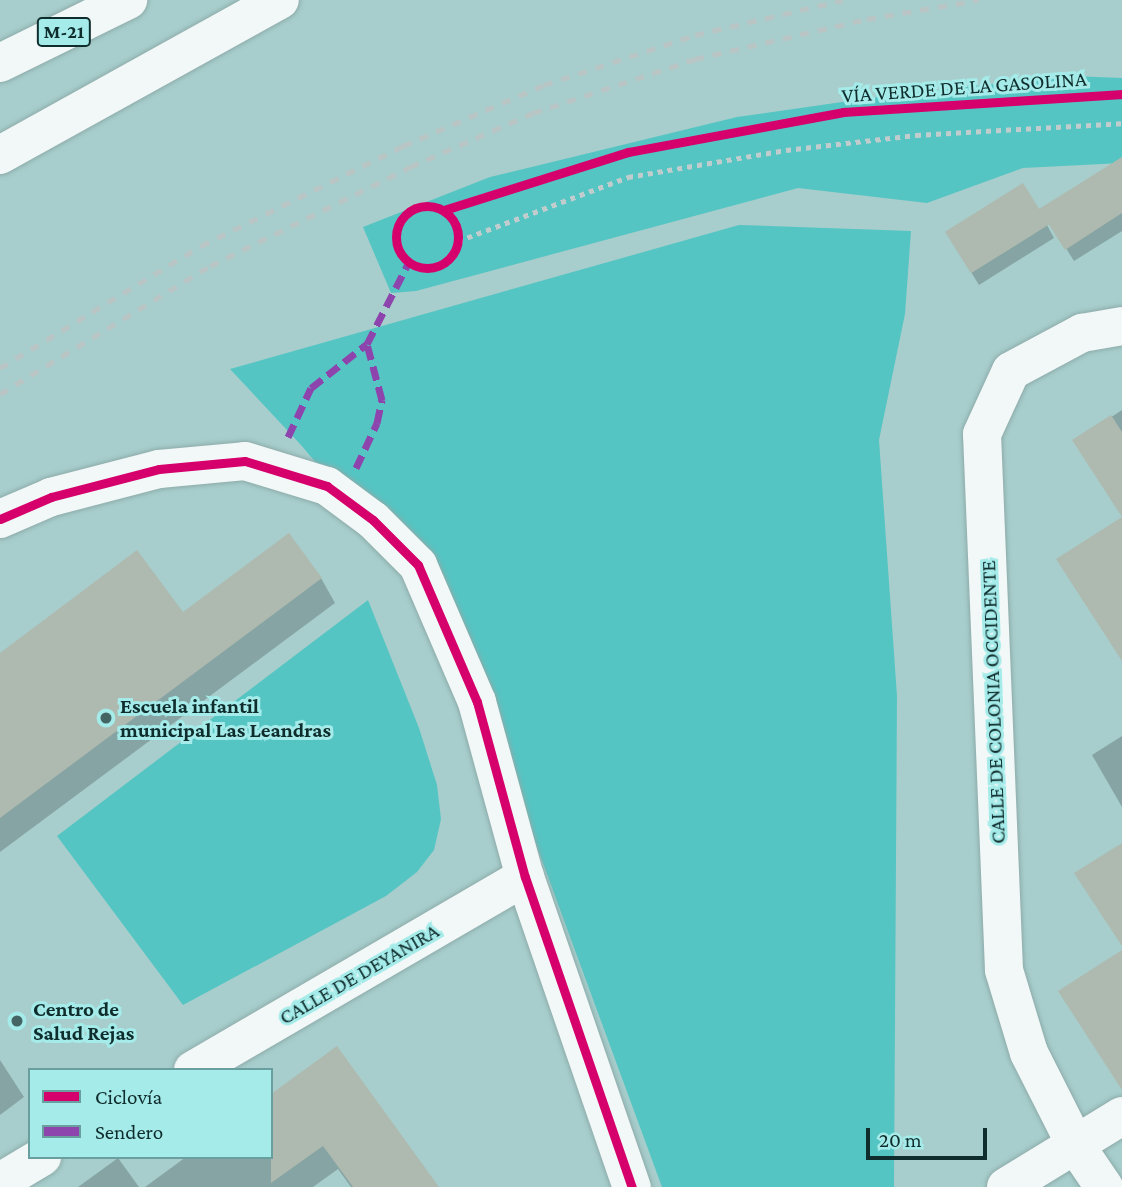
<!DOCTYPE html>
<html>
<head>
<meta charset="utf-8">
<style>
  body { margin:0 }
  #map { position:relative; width:1122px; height:1187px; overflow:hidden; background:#a7cecc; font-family:"Crimson Pro",serif }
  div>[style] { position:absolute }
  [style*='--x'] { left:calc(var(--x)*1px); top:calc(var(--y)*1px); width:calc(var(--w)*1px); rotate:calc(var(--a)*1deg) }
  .green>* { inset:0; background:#55c5c3 }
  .shadow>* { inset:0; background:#0003 }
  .building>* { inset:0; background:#aeb9af; transform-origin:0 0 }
  .path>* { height:4.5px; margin-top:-2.25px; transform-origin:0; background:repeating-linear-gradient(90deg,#c1cdcd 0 5px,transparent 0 10px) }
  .roads { filter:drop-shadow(0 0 2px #8dabaa) drop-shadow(0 0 2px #8dabaa) }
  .street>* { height:38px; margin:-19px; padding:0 19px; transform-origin:19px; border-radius:19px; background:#f2f8f7 }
  .highway>* { height:38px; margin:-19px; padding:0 19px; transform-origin:19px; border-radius:19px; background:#f2f8f7 }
  .rail>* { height:5px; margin-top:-2.5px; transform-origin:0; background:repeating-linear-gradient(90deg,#b9c5c4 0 9px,transparent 0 18px) }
  .quiet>* { height:7px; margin-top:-3.5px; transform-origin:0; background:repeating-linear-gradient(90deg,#8e44ad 0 14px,transparent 0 21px) }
  .cycleway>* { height:9px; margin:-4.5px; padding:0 4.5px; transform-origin:4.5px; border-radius:4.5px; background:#d6006c }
  .cycleway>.ring { margin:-4.5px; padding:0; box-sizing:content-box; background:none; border:9px solid #d6006c; border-radius:50% }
  .dots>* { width:19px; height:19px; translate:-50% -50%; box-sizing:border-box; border:4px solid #a4ebe9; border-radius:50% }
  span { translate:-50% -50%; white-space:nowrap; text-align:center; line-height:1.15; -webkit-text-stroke:6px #a4ebe9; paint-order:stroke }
  .shield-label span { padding:2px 5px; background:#a4ebe9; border:2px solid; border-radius:5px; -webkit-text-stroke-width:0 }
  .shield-label { font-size:19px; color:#102d2d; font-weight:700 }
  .street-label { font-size:21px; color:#102d2d }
  .poi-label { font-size:21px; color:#102d2d; font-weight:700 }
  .left { translate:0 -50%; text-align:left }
  .legend { position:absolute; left:28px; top:1068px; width:245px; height:91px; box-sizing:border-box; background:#a4ebe9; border:2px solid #699f9e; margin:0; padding:9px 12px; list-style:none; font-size:21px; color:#102d2d }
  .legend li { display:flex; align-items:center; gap:14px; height:35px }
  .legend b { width:35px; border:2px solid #699f9e }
  .scale { position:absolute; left:866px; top:1128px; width:121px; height:32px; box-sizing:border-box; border:4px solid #102d2d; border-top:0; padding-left:9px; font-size:21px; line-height:24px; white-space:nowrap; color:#102d2d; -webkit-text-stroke:5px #a4ebe9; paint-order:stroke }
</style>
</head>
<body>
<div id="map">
  <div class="green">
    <div style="clip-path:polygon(1071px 76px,1122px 78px,1122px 163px,1023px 168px,927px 203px,798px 188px,416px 291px,391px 293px,363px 227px,490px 177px,737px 117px,891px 95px)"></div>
    <div style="clip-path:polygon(739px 225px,911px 231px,905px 314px,879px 440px,897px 696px,894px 1187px,662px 1187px,458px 632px,301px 445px,230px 369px)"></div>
    <div style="clip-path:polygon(368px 600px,419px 728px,437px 785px,441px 819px,434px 850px,417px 872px,386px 896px,183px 1005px,57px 836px)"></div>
  </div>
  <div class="shadow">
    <div style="clip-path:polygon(1122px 166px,1122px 231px,1074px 261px,1050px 223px,1047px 225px,1054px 238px,979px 285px,955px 246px,1049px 222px)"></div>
    <div style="clip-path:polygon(1122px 410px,1122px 516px,1075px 441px)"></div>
    <div style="clip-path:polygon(321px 578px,335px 603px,0 852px,0 655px,183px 614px)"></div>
    <div style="clip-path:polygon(1122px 736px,1122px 807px,1092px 755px)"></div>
    <div style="clip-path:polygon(0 1060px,24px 1097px,0 1115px)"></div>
    <div style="clip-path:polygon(271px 1096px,436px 1187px,351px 1187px,338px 1169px,313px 1187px,145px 1187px,186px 1157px,271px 1157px)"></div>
    <div style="clip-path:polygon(118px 1158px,139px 1187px,78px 1187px)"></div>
  </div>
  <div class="building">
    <div style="clip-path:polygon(1122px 157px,1122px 213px,1065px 250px,1039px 209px)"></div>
    <div style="left:1023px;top:183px;width:49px;height:92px;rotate:58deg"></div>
    <div style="clip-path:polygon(1111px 415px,1122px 432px,1122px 661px,1056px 559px,1122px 517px,1072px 440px)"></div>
    <div style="clip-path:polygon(289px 533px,322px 578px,0 818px,0 653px,137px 550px,183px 612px)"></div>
    <div style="clip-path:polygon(1122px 843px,1122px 946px,1074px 873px)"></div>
    <div style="clip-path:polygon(1122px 950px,1122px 1090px,1058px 991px)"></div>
    <div style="clip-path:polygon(337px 1046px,439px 1187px,353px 1187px,323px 1146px,271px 1183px,271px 1094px)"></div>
  </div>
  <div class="path">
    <div style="--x:458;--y:241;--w:182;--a:-20.6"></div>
    <div style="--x:628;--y:177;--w:160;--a:-9.7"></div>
    <div style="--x:786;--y:150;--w:131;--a:-6.6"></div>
    <div style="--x:916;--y:135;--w:206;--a:-3.3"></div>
  </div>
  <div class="roads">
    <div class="street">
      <div style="--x:0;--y:519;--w:56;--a:-23.3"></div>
      <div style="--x:51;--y:497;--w:112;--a:-14.5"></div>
      <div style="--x:159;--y:469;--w:86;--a:-5.3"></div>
      <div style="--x:245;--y:461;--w:86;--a:17"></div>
      <div style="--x:327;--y:486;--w:57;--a:36.5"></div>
      <div style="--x:373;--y:520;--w:64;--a:45"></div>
      <div style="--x:418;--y:565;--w:149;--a:66.7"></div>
      <div style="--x:477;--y:702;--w:181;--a:74.7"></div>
      <div style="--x:525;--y:877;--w:328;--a:71"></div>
      <div style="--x:193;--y:1070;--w:384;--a:-30.2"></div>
      <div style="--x:0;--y:1182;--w:49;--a:-30.8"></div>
      <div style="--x:1006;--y:1187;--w:136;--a:-31.5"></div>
      <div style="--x:1104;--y:1187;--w:50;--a:-124.3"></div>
      <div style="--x:1076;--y:1146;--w:104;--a:-116.8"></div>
      <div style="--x:1029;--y:1053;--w:87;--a:-106.8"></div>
      <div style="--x:1004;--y:970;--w:536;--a:-92.35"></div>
      <div style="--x:982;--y:434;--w:69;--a:-65.3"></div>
      <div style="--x:1011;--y:371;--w:81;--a:-28.2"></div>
      <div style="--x:1082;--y:333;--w:41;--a:-9.9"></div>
    </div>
    <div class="highway">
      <div style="--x:0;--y:63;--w:143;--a:-26.2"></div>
      <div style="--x:0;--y:155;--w:320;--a:-29"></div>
    </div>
  </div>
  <div class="rail">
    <div style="--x:0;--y:368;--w:235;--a:-31.3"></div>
    <div style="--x:201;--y:246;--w:225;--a:-26.3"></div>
    <div style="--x:403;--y:146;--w:154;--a:-23.4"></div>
    <div style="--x:544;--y:85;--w:159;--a:-18.3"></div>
    <div style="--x:695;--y:35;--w:152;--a:-13.3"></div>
    <div style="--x:0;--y:394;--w:246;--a:-31.4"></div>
    <div style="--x:210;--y:266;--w:223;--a:-26.3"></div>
    <div style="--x:410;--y:167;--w:134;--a:-23.7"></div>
    <div style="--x:533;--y:113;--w:171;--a:-18.4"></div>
    <div style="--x:695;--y:59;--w:177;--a:-13.1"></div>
    <div style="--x:867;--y:19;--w:113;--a:-9.7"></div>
  </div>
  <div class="quiet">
    <div style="--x:288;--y:437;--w:54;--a:-64.9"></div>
    <div style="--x:311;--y:388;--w:71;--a:-38.2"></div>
    <div style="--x:356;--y:468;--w:50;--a:-65"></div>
    <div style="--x:377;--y:423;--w:24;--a:-78"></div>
    <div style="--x:382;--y:400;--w:58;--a:-105"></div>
    <div style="--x:367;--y:344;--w:90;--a:-62.9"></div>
  </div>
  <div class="cycleway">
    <div class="ring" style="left:396px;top:206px;width:53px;height:53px"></div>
    <div style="--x:444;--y:210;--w:193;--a:-17.5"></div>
    <div style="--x:628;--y:152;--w:219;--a:-10.5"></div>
    <div style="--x:843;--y:112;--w:280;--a:-3.7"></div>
    <div style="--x:0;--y:519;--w:56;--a:-23.3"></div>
    <div style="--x:51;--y:497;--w:112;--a:-14.5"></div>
    <div style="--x:159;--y:469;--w:86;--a:-5.3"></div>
    <div style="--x:245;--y:461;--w:86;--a:17"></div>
    <div style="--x:327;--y:486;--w:57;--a:36.5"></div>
    <div style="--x:373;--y:520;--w:64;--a:45"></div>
    <div style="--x:418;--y:565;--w:149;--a:66.7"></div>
    <div style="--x:477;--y:702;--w:181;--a:74.7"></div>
    <div style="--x:525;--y:877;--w:328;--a:71"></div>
  </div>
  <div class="dots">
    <div style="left:106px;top:718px;background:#456565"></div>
    <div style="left:17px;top:1021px;background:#456565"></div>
  </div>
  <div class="shield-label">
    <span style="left:64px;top:32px">M-21</span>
  </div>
  <div class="street-label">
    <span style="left:964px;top:87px;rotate:-4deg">VÍA VERDE DE LA GASOLINA</span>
    <span style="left:993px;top:702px;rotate:-92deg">CALLE DE COLONIA OCCIDENTE</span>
    <span style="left:359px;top:974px;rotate:-30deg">CALLE DE DEYANIRA</span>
  </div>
  <div class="poi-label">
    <span class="left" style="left:120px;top:718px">Escuela infantil<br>municipal Las Leandras</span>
    <span class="left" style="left:33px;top:1021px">Centro de<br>Salud Rejas</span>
  </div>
  <ul class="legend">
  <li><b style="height:9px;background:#d6006c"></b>Ciclovía</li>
  <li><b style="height:9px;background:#8e44ad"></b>Sendero</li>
  </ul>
  <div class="scale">20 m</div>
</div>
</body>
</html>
